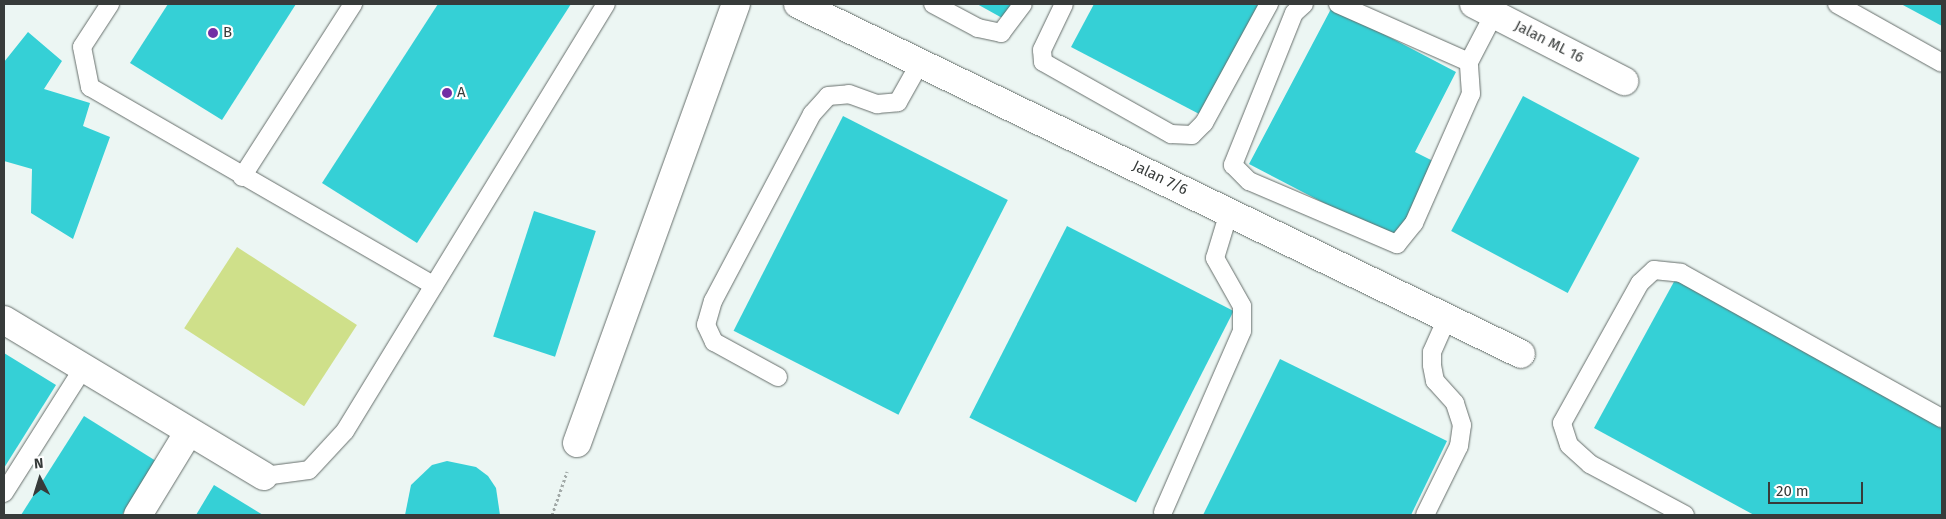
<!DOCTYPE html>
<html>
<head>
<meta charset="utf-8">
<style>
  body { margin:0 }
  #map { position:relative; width:1946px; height:519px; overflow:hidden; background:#ecf6f3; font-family:"Fira Sans",sans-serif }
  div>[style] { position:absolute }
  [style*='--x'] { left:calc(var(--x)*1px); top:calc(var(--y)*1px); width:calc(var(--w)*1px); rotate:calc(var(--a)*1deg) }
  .green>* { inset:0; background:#cfe08a; transform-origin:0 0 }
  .building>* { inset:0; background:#35d0d6; transform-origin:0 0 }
  .path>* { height:3px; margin-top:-1.5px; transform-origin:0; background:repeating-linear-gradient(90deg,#a2aaa8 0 2.5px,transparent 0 5px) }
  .roads { filter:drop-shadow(0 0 1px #666e6b) drop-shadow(0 0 1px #666e6b) }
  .service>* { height:18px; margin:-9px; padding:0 9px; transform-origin:9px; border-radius:9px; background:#fff }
  .minor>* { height:28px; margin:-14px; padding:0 14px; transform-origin:14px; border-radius:14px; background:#fff }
  .dots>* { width:14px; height:14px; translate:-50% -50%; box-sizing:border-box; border:2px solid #fff; border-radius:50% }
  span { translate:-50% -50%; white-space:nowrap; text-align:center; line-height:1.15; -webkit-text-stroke:4.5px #fff; paint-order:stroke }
  .poi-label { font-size:15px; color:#373b3a }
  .left { translate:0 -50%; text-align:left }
  .street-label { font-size:15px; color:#373b3a }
  .frame { position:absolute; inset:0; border:5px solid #373b3a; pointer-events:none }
  .north { position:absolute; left:15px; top:454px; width:50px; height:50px; -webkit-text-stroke:4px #fff; paint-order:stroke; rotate:355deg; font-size:14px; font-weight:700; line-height:20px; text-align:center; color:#373b3a }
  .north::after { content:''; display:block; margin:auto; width:18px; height:22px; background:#373b3a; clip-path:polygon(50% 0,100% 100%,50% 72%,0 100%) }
  .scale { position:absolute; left:1768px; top:482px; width:95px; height:22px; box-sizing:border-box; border:2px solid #373b3a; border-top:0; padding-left:6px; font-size:15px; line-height:18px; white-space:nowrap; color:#373b3a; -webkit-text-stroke:4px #fff; paint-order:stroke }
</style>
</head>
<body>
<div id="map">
  <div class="green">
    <div style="left:237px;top:247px;width:143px;height:97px;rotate:33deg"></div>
  </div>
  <div class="building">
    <div style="clip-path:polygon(168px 4px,296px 4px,222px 120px,130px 63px)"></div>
    <div style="clip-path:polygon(438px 4px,571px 4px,417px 243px,322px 183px)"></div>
    <div style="clip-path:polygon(977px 4px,1012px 4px,1004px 19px)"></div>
    <div style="clip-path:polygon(1094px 4px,1262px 4px,1203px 116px,1071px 47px)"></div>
    <div style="clip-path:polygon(1901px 4px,1942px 4px,1942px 26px)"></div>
    <div style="clip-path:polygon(1332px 7px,1456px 72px,1415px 152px,1437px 163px,1397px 241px,1249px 164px)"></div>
    <div style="clip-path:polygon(28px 32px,62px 61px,44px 89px,90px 103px,83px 126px,110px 137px,73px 239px,31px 213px,32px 169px,4px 161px,4px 62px)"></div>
    <div style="left:1523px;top:96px;width:132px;height:153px;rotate:28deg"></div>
    <div style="left:843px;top:116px;width:185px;height:241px;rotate:27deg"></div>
    <div style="left:534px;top:211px;width:65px;height:132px;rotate:18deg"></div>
    <div style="left:1067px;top:226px;width:187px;height:215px;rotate:27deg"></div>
    <div style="clip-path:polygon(1676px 278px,1942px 423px,1942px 515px,1754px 515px,1594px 428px)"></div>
    <div style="clip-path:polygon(4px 353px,56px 385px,4px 468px)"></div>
    <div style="clip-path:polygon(1280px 359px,1447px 441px,1411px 515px,1203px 515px)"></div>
    <div style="clip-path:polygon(84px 416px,156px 461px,122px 515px,21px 515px)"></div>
    <div style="clip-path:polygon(447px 461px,476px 467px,488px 476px,496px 488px,500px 515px,405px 515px,411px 485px,432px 465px)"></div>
    <div style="clip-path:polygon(214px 485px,263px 515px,196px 515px)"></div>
  </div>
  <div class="path">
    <div style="--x:552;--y:515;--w:46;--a:-70.8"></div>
  </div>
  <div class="roads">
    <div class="service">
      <div style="--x:110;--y:4;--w:51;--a:123.1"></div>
      <div style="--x:82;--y:47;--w:41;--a:78.7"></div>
      <div style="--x:90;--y:87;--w:397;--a:30"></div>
      <div style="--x:933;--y:4;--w:51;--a:28.1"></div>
      <div style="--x:978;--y:28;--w:24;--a:12"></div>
      <div style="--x:1001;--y:33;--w:36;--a:-53"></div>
      <div style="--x:1064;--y:4;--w:51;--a:115.6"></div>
      <div style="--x:1042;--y:50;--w:12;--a:85"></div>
      <div style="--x:1043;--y:62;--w:147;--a:29.4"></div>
      <div style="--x:1171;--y:134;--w:21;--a:3"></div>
      <div style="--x:1192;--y:135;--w:17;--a:-45"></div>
      <div style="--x:1204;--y:123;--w:136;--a:-61.4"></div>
      <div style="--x:1304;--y:4;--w:13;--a:138"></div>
      <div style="--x:1294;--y:13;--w:164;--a:111.9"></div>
      <div style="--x:1233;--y:165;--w:23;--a:45"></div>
      <div style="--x:1249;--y:181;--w:161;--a:23.1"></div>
      <div style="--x:1397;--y:244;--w:27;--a:-51"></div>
      <div style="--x:1414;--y:223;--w:141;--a:-66.2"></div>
      <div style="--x:1471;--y:94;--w:32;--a:-94"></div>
      <div style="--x:1469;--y:62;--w:54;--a:-62.5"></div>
      <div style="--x:1338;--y:4;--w:143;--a:23.9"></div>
      <div style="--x:1837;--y:4;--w:120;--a:29.3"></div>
      <div style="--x:242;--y:177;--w:206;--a:-57.3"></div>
      <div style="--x:778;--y:377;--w:73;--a:-151.3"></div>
      <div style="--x:714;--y:342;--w:19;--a:-115"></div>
      <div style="--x:706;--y:325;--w:25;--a:-74"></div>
      <div style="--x:713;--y:301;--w:212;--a:-62.1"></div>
      <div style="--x:812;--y:114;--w:24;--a:-48"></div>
      <div style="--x:828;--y:96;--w:21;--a:-5"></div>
      <div style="--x:849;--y:94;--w:30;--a:20"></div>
      <div style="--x:877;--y:104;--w:21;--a:-5"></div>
      <div style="--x:898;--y:102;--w:45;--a:-60.6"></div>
      <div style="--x:264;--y:476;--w:45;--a:-7.6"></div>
      <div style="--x:309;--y:470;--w:53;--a:-47.3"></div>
      <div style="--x:345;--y:431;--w:500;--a:-58.57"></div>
      <div style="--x:4;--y:493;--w:149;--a:-57.6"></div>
      <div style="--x:1163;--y:512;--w:197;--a:-66.4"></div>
      <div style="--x:1242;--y:331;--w:25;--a:-90"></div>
      <div style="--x:1242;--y:306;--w:55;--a:-119.4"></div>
      <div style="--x:1215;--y:258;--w:48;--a:-73.1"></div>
      <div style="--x:1425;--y:515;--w:77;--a:-63.8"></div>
      <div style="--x:1459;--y:446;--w:21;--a:-82"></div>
      <div style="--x:1462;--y:425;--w:23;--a:-108"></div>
      <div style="--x:1455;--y:403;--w:30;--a:-132"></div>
      <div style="--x:1435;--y:381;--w:16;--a:-101"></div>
      <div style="--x:1432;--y:365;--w:13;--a:-90"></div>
      <div style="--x:1432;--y:352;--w:37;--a:-66"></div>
      <div style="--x:1685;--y:515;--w:108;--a:-151.8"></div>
      <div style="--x:1590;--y:464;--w:28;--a:-138"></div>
      <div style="--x:1569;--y:445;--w:23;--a:-108"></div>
      <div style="--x:1562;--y:423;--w:160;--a:-60.9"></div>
      <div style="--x:1640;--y:283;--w:19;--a:-43"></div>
      <div style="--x:1654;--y:270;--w:27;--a:6"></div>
      <div style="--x:1681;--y:273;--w:299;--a:29.1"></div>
    </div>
    <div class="minor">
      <div style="--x:798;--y:4;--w:803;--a:25.83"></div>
      <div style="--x:1474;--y:4;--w:169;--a:27.2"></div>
      <div style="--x:4;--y:320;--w:303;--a:31"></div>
      <div style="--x:577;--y:443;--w:467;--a:-70.1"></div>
      <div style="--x:138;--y:515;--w:96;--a:-58.6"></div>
    </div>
  </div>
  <div class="dots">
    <div style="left:213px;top:33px;background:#722fa4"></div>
    <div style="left:447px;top:93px;background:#722fa4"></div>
  </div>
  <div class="poi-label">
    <span class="left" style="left:223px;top:33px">B</span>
    <span class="left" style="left:457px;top:93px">A</span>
  </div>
  <div class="street-label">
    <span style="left:1549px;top:42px;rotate:27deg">Jalan ML 16</span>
    <span style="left:1160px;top:178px;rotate:26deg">Jalan 7/6</span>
  </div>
  <div class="frame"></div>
  <div class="north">N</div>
  <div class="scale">20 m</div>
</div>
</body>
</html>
